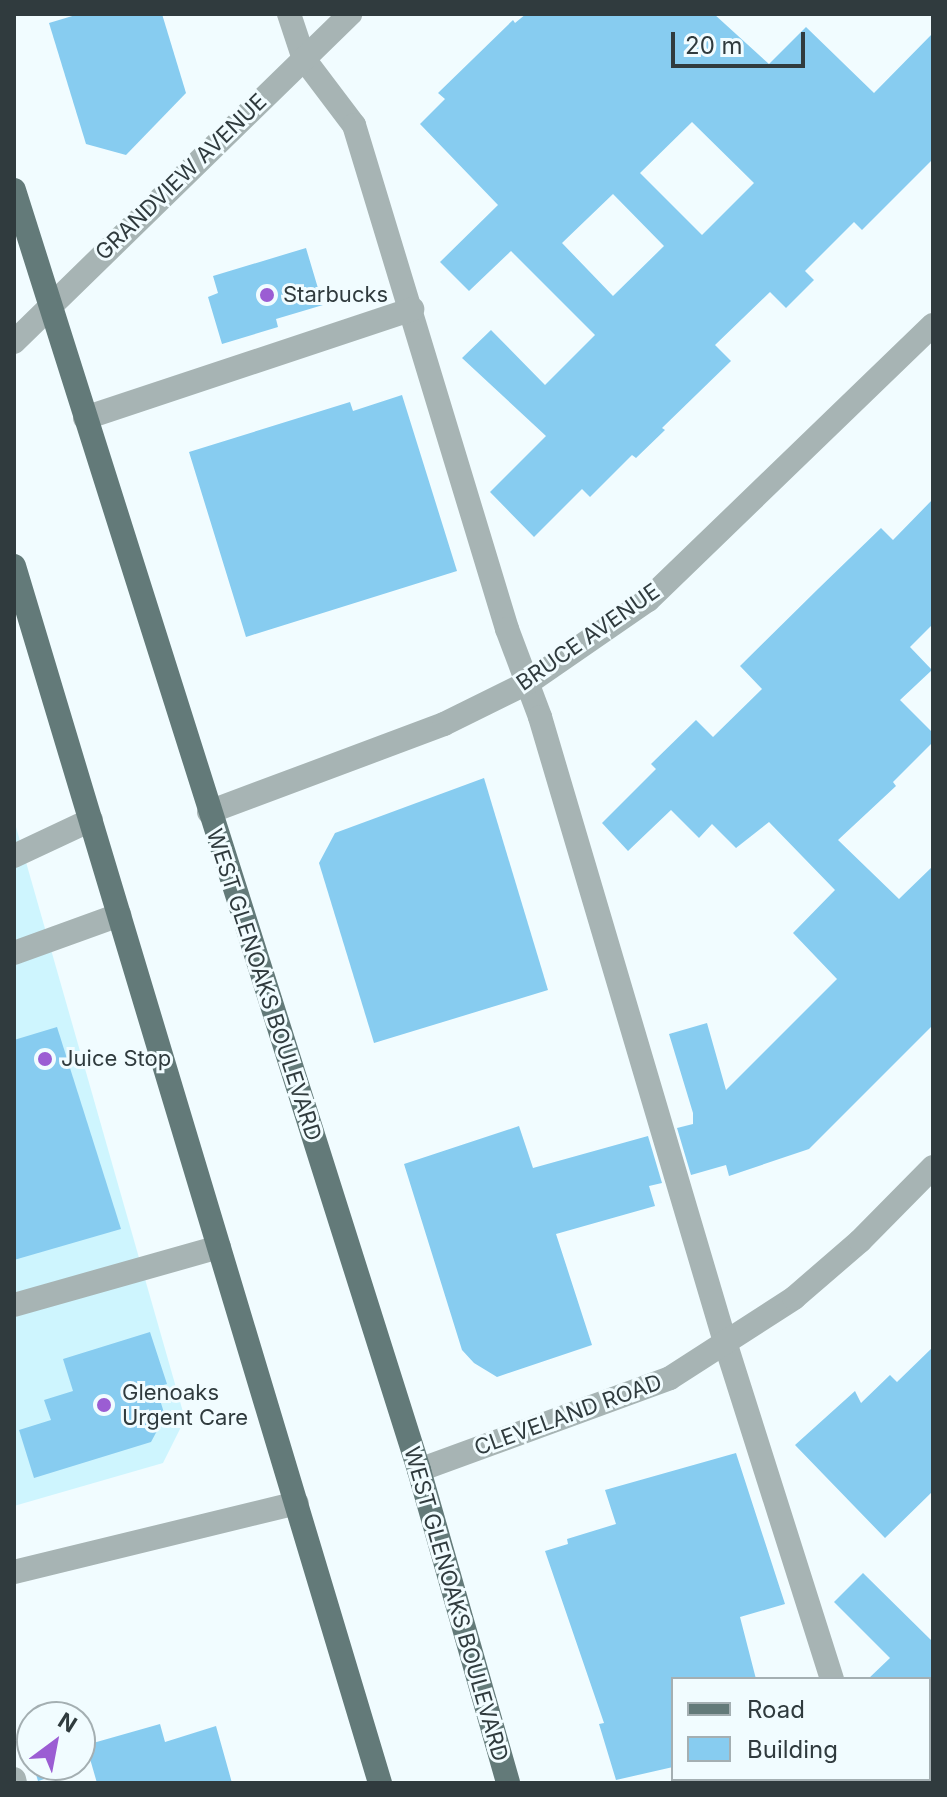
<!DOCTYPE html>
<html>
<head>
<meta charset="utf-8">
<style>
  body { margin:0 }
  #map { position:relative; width:947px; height:1797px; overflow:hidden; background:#f1fcff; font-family:Inter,sans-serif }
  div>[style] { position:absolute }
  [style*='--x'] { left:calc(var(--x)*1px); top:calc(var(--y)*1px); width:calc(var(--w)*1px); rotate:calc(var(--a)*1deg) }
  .built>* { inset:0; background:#cef5fe }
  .building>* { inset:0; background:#87ccf0 }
  .minor>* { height:24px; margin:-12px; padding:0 12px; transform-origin:12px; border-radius:12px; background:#a7b4b4 }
  .major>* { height:24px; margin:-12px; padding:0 12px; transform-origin:12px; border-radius:12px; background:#637a79 }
  .dots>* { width:22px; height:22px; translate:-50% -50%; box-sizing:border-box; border:4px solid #f1fcff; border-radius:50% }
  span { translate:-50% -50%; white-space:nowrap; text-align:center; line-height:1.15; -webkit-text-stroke:6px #f1fcff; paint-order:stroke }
  .street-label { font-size:22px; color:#303b3e }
  .poi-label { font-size:22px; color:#303b3e }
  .left { translate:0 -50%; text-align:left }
  .frame { position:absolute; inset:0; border:16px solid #303b3e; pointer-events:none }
  .legend { position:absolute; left:671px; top:1677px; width:260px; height:104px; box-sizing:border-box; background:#f1fcff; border:2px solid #a4afb2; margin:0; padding:10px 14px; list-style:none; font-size:24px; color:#303b3e }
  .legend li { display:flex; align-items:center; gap:16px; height:40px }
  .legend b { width:40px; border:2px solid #a4afb2 }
  .north { position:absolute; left:16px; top:1701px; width:80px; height:80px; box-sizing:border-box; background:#f1fcff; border:2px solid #a4afb2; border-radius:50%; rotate:32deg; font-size:22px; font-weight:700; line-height:32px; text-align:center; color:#303b3e }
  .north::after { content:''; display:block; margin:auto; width:28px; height:36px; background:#9b5dd3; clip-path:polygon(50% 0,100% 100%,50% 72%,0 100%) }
  .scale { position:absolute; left:671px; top:32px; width:134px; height:36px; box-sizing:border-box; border:4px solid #303b3e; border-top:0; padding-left:10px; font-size:24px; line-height:28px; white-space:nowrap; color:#303b3e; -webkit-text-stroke:6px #f1fcff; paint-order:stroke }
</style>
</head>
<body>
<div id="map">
  <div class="built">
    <div style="clip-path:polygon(14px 820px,185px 1419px,163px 1463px,14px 1506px)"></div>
  </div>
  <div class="building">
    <div style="clip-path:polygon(79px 14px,162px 14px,186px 93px,126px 155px,86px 144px,49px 23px)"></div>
    <div style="clip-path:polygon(evenodd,526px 14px,714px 14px,769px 64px,806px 27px,874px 93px,933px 33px,933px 159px,862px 230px,854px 222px,805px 271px,814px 280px,786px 308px,770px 292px,715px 345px,731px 361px,662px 428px,665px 430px,636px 458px,632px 455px,590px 497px,582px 489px,534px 537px,490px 492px,546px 436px,462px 358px,491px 330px,545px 385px,595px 335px,511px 251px,469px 291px,440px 262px,498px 205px,420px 124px,445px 99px,438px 93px,513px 20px,515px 23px,526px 14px,692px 122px,754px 183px,702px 235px,640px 173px,692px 122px,526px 14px,613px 194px,664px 246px,613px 296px,562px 243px,613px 194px)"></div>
    <div style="clip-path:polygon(306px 248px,323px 305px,276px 319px,278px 327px,222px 344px,208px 297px,218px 293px,213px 276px)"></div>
    <div style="clip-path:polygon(402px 395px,457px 571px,246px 637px,189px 452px,350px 402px,353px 411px)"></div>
    <div style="clip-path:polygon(933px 499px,933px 624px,910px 647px,932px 670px,900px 700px,933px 733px,933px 742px,893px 782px,896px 786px,838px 840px,899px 899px,933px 866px,933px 1025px,809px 1149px,729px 1176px,726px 1165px,691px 1175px,677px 1128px,693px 1124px,693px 1113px,669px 1034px,707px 1023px,726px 1090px,837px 979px,793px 933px,835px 890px,769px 822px,736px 848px,712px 824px,699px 838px,671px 810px,628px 851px,602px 823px,656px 769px,651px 764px,696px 720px,713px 737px,762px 689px,740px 666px,819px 588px,881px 528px,893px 540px)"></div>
    <div style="clip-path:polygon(484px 778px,548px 990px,374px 1043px,319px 863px,335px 833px)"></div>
    <div style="clip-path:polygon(57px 1027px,121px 1229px,14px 1260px,14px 1040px)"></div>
    <div style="clip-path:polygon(519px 1126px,533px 1168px,648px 1136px,662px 1183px,649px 1186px,655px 1206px,556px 1234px,592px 1345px,497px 1377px,474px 1363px,462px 1350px,404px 1164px)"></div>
    <div style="clip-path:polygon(150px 1332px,167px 1384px,156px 1387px,165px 1416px,151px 1442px,34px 1478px,19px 1430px,51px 1420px,44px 1400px,73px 1391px,63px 1359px)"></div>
    <div style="clip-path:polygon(933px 1347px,933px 1491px,885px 1538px,795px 1445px,855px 1391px,861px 1403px,890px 1375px,897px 1382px)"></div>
    <div style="clip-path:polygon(736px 1453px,785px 1604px,740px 1617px,756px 1679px,673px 1679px,673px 1767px,616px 1780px,599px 1724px,604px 1723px,545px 1551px,568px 1544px,567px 1539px,616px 1524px,605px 1490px)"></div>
    <div style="clip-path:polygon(863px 1573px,933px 1642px,933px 1679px,868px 1679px,890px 1658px,834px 1602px)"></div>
    <div style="clip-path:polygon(160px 1724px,165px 1742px,216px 1726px,232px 1783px,97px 1783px,86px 1745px)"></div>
    <div style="clip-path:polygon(80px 1764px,81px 1768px,38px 1781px,33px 1765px)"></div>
  </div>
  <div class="minor">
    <div style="--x:289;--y:14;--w:47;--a:71.6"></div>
    <div style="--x:304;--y:59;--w:83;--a:52.9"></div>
    <div style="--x:354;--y:125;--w:527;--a:73.11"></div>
    <div style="--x:507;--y:629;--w:94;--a:69.4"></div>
    <div style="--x:540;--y:717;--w:652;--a:73.51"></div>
    <div style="--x:725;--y:1342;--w:354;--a:72.4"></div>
    <div style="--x:14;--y:342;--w:470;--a:-44.3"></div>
    <div style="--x:85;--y:418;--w:345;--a:-18.4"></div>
    <div style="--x:209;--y:812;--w:251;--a:-20.5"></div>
    <div style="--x:444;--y:724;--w:95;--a:-26.3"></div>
    <div style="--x:529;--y:682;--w:145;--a:-34.6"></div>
    <div style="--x:648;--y:600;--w:396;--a:-44"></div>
    <div style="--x:14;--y:856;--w:85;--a:-25.1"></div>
    <div style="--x:14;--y:953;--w:112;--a:-19.9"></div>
    <div style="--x:14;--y:1305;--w:213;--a:-15.8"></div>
    <div style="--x:419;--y:1470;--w:267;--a:-20.1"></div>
    <div style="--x:670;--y:1378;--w:148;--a:-32.8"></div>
    <div style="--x:794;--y:1298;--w:87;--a:-40.8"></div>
    <div style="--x:860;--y:1241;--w:104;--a:-45.4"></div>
    <div style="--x:14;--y:1572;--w:291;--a:-13.7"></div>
    <div style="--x:14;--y:1779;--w:4;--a:76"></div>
    <div style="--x:863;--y:1779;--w:4;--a:63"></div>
  </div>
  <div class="major">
    <div style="--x:14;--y:190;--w:1343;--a:72.44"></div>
    <div style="--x:419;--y:1470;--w:325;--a:74.1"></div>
    <div style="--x:14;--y:566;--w:1271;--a:73.26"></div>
  </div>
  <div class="dots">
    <div style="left:267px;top:295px;background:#9b5dd3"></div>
    <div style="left:45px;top:1059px;background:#9b5dd3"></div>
    <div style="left:104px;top:1405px;background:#9b5dd3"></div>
  </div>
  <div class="street-label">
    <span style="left:181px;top:177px;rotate:-44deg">GRANDVIEW AVENUE</span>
    <span style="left:588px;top:637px;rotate:-35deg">BRUCE AVENUE</span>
    <span style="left:264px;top:985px;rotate:72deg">WEST GLENOAKS BOULEVARD</span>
    <span style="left:568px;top:1415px;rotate:-20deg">CLEVELAND ROAD</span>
    <span style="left:456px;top:1604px;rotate:74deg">WEST GLENOAKS BOULEVARD</span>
  </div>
  <div class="poi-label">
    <span class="left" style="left:283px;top:295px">Starbucks</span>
    <span class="left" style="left:61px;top:1059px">Juice Stop</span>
    <span class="left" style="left:122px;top:1405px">Glenoaks<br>Urgent Care</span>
  </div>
  <div class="frame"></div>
  <ul class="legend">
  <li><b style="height:10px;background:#637a79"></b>Road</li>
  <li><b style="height:22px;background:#87ccf0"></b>Building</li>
  </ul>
  <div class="north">N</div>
  <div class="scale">20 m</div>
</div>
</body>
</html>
